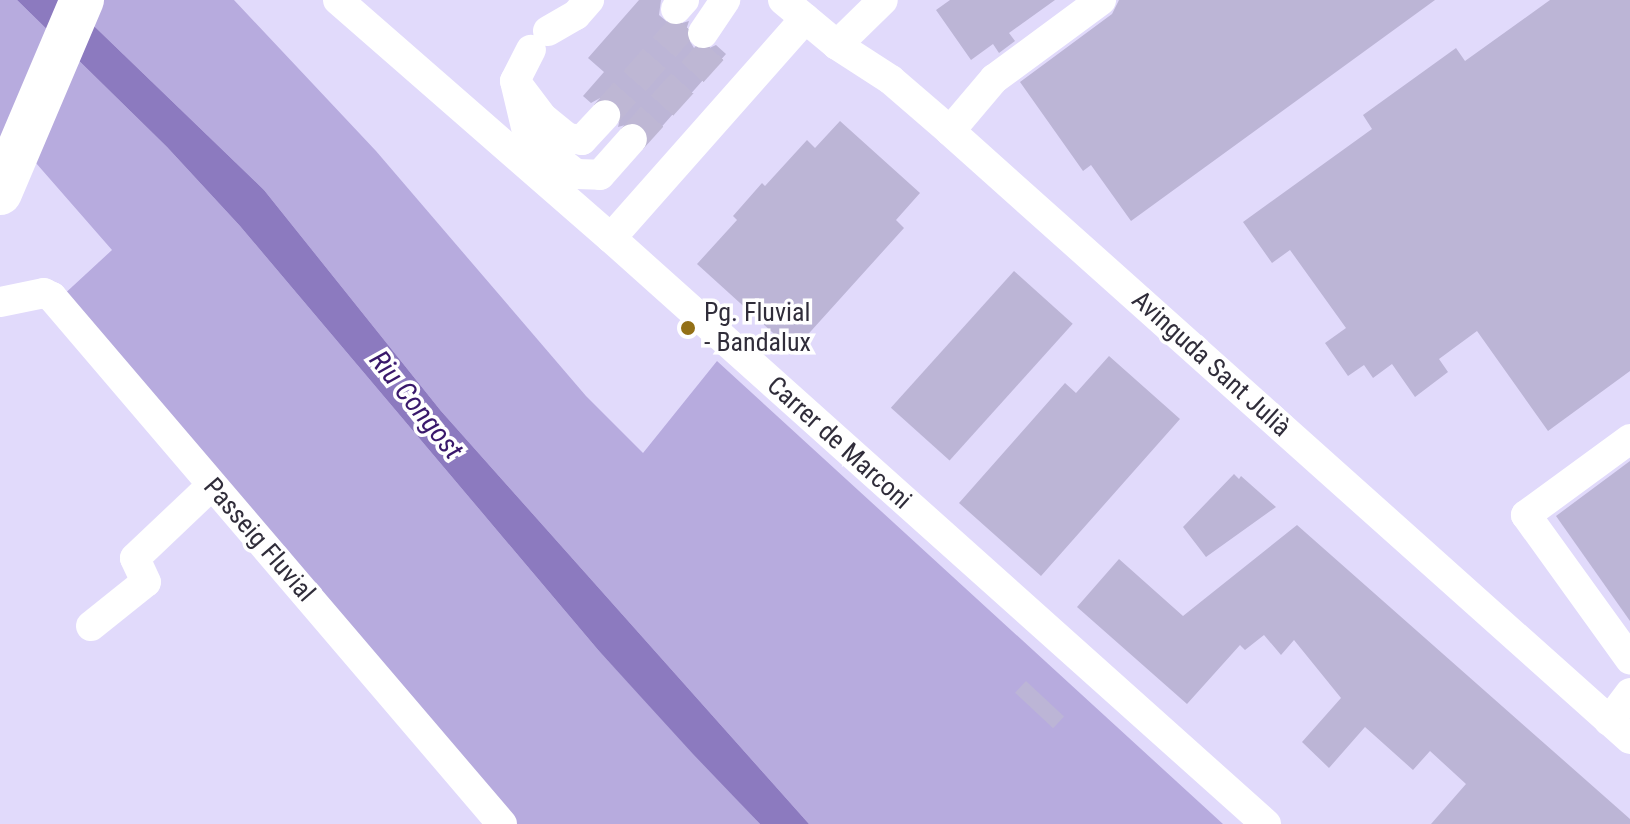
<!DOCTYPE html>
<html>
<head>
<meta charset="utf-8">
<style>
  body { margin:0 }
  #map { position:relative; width:1630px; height:824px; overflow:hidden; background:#e1dafb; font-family:"Roboto Condensed",sans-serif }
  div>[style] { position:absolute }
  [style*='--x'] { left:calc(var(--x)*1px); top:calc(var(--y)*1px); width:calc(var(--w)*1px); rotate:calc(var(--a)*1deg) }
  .green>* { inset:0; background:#b7abde }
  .water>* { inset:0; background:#8c7abf }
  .building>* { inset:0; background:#bcb5d6; transform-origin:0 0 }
  .minor-tunnel>* { height:30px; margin-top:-15px; transform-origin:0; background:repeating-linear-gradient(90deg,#beb7d4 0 30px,transparent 0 45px) }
  .minor>* { height:30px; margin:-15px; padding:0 15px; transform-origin:15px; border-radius:15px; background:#fff }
  .highway>* { height:44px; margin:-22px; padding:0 22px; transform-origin:22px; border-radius:22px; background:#fff }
  .dots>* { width:22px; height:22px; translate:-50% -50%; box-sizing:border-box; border:4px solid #fff; border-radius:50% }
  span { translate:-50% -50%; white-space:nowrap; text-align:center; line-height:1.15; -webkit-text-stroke:7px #fff; paint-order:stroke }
  .poi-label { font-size:26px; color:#302d3a }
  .left { translate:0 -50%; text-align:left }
  .street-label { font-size:26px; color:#302d3a }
  .water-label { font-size:28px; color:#39186b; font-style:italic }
</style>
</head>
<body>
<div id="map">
  <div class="green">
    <div style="clip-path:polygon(0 0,17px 0,167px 147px,240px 226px,599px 651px,760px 824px,513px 824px,60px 298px,112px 250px,15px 139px,0 154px)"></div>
    <div style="clip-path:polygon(67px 0,234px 0,376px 151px,586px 396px,643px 453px,717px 361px,1223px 824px,809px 824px,441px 411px,264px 190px)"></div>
  </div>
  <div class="water">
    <div style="clip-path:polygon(17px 0,67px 0,264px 190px,441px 411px,809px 824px,760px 824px,693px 754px,599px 651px,240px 226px,167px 147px)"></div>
  </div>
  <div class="building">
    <div style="clip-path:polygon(639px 0,661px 0,659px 15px,672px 26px,689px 21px,685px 33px,694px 48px,703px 51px,716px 45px,726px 54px,650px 140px,644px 126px,636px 122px,618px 127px,622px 110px,617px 101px,600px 98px,591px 103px,583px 96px,604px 72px,588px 58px)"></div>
    <div style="clip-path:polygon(950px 0,1055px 0,1009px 33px,1015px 41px,999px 53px,993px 44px,971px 60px,936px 10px)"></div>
    <div style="clip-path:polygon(1119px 0,1435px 0,1131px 221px,1091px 165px,1083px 171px,1020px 82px,1112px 14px)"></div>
    <div style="clip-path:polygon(1550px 0,1630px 0,1630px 371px,1548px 431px,1477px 331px,1439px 359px,1448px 372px,1415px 397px,1392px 364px,1373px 378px,1364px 365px,1348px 376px,1325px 343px,1346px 328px,1290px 250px,1272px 263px,1243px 222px,1372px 129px,1363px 115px,1456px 48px,1465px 61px)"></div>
    <div style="clip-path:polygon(840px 121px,920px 193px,896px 220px,904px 228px,793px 351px,697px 264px,737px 220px,733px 216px,762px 183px,765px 186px,807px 140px,815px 148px)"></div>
    <div style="left:1014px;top:271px;width:79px;height:184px;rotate:42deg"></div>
    <div style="clip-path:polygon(1109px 356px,1180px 419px,1041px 576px,959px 503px,1065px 383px,1076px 393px)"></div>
    <div style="clip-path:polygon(1630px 461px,1630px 621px,1556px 516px)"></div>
    <div style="clip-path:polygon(1234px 474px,1239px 479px,1241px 476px,1276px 507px,1206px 557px,1183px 527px)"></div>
    <div style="clip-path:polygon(1297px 525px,1630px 819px,1630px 824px,1431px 824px,1466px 784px,1430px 751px,1413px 770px,1365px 727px,1329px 768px,1302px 742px,1341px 698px,1294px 640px,1281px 655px,1264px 635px,1245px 650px,1240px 645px,1187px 704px,1077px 607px,1119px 559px,1183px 616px)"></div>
    <div style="left:1026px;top:681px;width:52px;height:16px;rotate:43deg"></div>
  </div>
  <div class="minor-tunnel">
    <div style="--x:605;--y:115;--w:126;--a:-48.9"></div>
    <div style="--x:632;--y:139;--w:127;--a:-47.9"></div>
  </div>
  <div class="minor">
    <div style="--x:338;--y:0;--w:362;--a:41.1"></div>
    <div style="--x:611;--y:238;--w:879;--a:41.82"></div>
    <div style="--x:783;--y:0;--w:70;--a:39.8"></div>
    <div style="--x:837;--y:45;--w:64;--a:32.9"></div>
    <div style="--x:891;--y:80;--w:78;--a:40.8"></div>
    <div style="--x:950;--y:131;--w:912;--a:41.8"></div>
    <div style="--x:676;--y:9;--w:12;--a:-48"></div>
    <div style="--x:548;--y:31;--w:32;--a:-30"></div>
    <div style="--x:576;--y:15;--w:20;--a:-49"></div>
    <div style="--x:703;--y:33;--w:40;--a:-56"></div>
    <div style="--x:837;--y:45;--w:64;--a:-44.4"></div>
    <div style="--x:515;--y:81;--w:57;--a:76.7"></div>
    <div style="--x:528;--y:136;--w:61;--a:38.4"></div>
    <div style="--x:576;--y:174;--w:24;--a:2"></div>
    <div style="--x:600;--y:175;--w:48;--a:-48.4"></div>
    <div style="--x:515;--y:81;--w:35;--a:-63"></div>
    <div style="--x:521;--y:89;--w:36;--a:53"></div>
    <div style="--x:543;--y:118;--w:32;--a:39"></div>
    <div style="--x:568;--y:138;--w:14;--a:8"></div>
    <div style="--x:582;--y:140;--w:34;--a:-47"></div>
    <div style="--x:950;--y:131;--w:68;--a:-49.8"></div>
    <div style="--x:994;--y:79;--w:133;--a:-36.4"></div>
    <div style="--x:611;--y:238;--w:293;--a:-48.5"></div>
    <div style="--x:0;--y:302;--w:45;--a:-11.6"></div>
    <div style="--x:44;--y:293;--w:9;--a:27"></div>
    <div style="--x:52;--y:297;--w:693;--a:49.51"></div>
    <div style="--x:1630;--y:439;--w:129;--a:143.8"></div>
    <div style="--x:1526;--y:515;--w:178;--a:54.2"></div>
    <div style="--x:91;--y:626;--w:70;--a:-38.7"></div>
    <div style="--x:146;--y:582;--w:26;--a:-115"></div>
    <div style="--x:135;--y:558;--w:106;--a:-43.5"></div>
    <div style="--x:1609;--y:721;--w:35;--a:-53"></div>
  </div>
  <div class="highway">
    <div style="--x:0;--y:193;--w:210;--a:-67"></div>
  </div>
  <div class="dots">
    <div style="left:688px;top:328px;background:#937017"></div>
  </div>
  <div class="poi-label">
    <span class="left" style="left:704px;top:328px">Pg. Fluvial<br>- Bandalux</span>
  </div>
  <div class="street-label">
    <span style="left:1211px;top:364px;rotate:42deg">Avinguda Sant Julià</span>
    <span style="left:839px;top:443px;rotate:42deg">Carrer de Marconi</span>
    <span style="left:259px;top:540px;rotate:49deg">Passeig Fluvial</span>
  </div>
  <div class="water-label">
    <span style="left:416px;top:405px;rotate:51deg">Riu Congost</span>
  </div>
</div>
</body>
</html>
